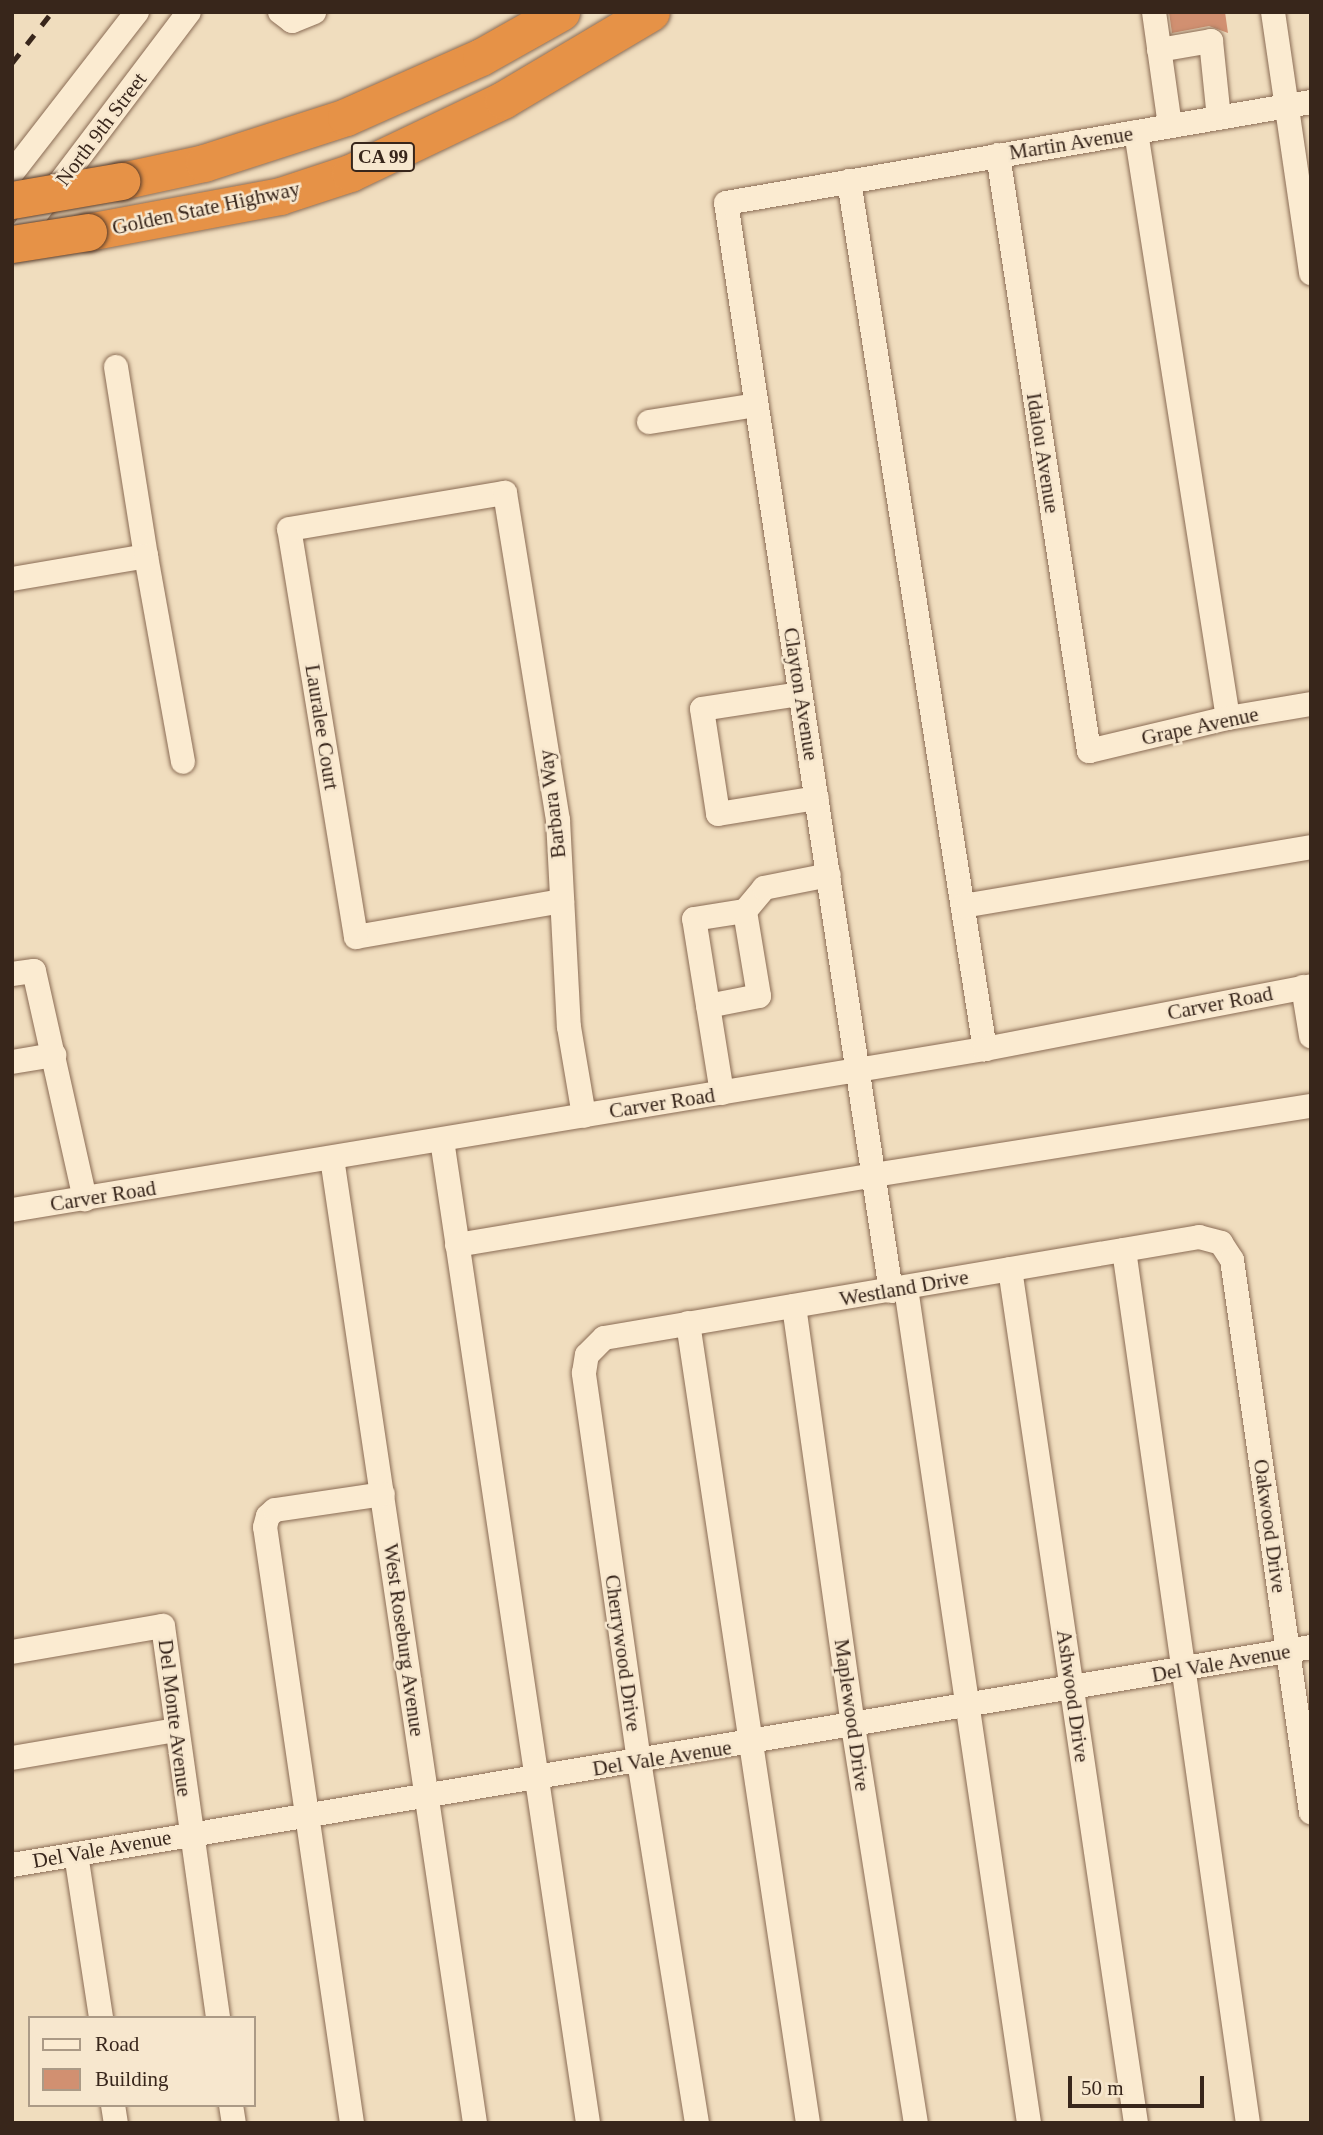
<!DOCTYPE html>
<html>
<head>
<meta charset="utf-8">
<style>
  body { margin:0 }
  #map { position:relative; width:1323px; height:2135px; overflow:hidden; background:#f0ddbe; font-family:"Times New Roman",serif }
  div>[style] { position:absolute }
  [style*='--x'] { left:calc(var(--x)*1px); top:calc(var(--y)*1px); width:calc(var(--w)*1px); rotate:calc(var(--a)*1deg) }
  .building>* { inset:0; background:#d19071 }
  .roads { filter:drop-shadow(0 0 2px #8a6c55) drop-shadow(0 0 2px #8a6c55) }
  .minor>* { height:24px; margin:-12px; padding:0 12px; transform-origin:12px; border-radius:12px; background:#fbebd1 }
  .highway>* { height:37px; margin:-18.5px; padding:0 18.5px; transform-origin:18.5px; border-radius:18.5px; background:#e69247 }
  .rail>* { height:5px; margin-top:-2.5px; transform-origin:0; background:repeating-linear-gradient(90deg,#38261b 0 12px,transparent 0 24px) }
  .bridges { filter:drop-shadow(0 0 2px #573b2a) drop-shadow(0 0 2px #573b2a) }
  .highway-bridge>* { height:37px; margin:-18.5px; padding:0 18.5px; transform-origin:18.5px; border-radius:18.5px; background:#e69247 }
  span { translate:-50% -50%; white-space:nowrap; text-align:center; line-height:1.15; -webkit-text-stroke:5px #f7e7ce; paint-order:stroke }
  .shield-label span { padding:2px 5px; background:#f7e7ce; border:2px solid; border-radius:5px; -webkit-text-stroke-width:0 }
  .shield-label { font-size:19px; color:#38261b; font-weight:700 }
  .street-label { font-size:21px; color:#38261b }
  .frame { position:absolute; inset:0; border:14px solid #38261b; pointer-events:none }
  .legend { position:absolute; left:28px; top:2016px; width:228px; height:91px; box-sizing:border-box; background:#f7e7ce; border:2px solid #ab9a86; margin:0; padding:9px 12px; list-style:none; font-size:21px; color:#38261b }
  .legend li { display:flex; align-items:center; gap:14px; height:35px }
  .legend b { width:35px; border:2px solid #ab9a86 }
  .scale { position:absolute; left:1068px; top:2076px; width:136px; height:32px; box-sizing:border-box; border:4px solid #38261b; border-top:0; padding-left:9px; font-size:21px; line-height:24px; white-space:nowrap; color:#38261b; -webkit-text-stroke:5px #f7e7ce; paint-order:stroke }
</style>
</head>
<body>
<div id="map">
  <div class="building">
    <div style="clip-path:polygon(1169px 12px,1225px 12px,1228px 33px,1209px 26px,1172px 33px)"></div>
  </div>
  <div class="roads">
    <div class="minor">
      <div style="--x:280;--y:12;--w:15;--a:37"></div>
      <div style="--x:292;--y:21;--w:24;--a:-22"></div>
      <div style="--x:1154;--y:12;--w:115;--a:82"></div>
      <div style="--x:1273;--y:12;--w:264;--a:81.7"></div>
      <div style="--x:1159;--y:50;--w:53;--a:-9.8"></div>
      <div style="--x:1211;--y:41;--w:77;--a:84.1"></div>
      <div style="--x:1136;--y:132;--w:593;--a:81.08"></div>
      <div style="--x:998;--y:155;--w:603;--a:81.32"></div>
      <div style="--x:1089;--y:751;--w:143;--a:-13.4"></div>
      <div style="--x:1228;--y:718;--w:84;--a:-9.6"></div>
      <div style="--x:12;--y:173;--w:204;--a:-52.2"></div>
      <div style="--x:849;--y:181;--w:879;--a:81.1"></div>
      <div style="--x:12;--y:246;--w:293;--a:-52.9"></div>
      <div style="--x:116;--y:367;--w:191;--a:81"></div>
      <div style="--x:649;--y:422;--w:108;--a:-9"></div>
      <div style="--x:12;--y:579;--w:136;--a:-9.7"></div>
      <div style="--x:146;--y:556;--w:209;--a:79.8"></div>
      <div style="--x:800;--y:694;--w:99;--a:171.3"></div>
      <div style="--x:702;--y:709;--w:106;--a:81.3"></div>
      <div style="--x:718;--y:814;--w:100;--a:-9.2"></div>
      <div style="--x:562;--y:901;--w:209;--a:170.1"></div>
      <div style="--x:356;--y:937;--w:413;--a:-99.3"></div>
      <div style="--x:289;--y:529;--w:219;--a:-9.5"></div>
      <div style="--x:505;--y:493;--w:331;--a:80.8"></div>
      <div style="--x:558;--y:820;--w:207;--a:87"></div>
      <div style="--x:569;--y:1027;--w:90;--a:80.4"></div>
      <div style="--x:963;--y:906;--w:353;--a:-9.6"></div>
      <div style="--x:12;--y:974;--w:22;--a:-8"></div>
      <div style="--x:34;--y:971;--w:234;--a:77.4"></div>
      <div style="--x:1303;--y:987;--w:50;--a:80.7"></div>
      <div style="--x:708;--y:1006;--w:52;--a:-11.1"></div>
      <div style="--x:759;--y:996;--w:86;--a:-99.4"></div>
      <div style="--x:12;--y:1062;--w:43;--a:-9.5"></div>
      <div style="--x:722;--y:1093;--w:176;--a:-99.1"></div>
      <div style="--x:694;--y:919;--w:52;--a:-8.9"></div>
      <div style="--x:745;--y:911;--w:30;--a:-50"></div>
      <div style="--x:764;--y:888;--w:66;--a:-11.3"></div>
      <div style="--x:442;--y:1140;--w:994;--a:81.55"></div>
      <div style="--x:332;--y:1158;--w:976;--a:81.57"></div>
      <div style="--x:12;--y:1210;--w:986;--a:-9.4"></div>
      <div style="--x:985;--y:1049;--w:332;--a:-10.9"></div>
      <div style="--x:457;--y:1245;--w:423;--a:-9.5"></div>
      <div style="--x:874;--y:1175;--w:442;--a:-9"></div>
      <div style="--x:1124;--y:1250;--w:882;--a:81.92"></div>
      <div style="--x:1010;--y:1269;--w:863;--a:81.61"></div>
      <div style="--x:906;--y:1288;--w:844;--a:81.62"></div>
      <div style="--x:891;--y:1291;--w:1100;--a:-98.62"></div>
      <div style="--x:726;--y:203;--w:594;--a:-9.8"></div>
      <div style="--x:794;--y:1306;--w:424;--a:82"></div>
      <div style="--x:853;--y:1726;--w:402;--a:81"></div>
      <div style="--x:688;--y:1323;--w:809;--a:81.47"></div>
      <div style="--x:12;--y:1652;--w:153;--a:-9.8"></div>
      <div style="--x:163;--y:1626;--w:396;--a:82"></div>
      <div style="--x:12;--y:1758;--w:166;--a:-9.7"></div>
      <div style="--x:76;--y:1854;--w:166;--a:81.3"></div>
      <div style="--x:12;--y:1865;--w:1317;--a:-9.53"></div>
      <div style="--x:113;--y:2105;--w:18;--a:81"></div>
      <div style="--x:231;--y:2105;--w:18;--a:81"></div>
      <div style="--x:352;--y:2123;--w:602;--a:-98.3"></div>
      <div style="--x:265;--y:1527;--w:11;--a:-75"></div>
      <div style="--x:268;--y:1516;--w:9;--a:-41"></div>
      <div style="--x:275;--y:1510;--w:109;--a:-8.4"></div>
      <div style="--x:697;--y:2123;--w:367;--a:-99.1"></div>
      <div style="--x:639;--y:1761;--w:392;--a:-98.1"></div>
      <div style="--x:584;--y:1373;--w:18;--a:-81"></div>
      <div style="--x:587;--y:1355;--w:24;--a:-45"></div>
      <div style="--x:604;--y:1338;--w:604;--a:-9.63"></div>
      <div style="--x:1199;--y:1237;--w:23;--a:15"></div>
      <div style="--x:1221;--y:1243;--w:20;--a:57"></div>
      <div style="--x:1232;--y:1260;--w:558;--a:81.86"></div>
    </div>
    <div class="highway">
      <div style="--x:121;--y:181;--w:85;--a:-12.2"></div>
      <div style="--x:204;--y:163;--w:149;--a:-17.9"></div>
      <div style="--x:346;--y:117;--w:148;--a:-24"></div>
      <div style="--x:481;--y:57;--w:92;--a:-29.4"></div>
      <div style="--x:88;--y:232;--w:195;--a:-10.6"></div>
      <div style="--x:280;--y:196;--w:74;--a:-18.2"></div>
      <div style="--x:350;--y:173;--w:170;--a:-25.5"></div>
      <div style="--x:503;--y:100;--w:172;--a:-30.7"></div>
    </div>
  </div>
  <div class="rail">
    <div style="--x:12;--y:63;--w:65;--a:-51.9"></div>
  </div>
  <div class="bridges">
    <div class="highway-bridge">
      <div style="--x:12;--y:200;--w:111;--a:-9.9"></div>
      <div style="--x:12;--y:244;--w:77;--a:-9"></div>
    </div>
  </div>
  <div class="shield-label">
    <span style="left:383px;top:157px">CA 99</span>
  </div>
  <div class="street-label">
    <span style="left:101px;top:129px;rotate:-53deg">North 9th Street</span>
    <span style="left:1071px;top:143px;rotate:-9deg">Martin Avenue</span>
    <span style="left:206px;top:208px;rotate:-12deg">Golden State Highway</span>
    <span style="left:1043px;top:453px;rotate:81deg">Idalou Avenue</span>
    <span style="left:801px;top:694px;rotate:81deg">Clayton Avenue</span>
    <span style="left:1200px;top:726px;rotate:-12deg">Grape Avenue</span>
    <span style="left:322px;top:727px;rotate:81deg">Lauralee Court</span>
    <span style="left:552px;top:804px;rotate:-97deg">Barbara Way</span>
    <span style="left:1220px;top:1003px;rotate:-11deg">Carver Road</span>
    <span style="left:662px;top:1103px;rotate:-9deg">Carver Road</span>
    <span style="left:103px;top:1196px;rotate:-9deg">Carver Road</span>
    <span style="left:904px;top:1288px;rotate:-10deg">Westland Drive</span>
    <span style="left:1270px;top:1526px;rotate:82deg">Oakwood Drive</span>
    <span style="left:404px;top:1640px;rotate:82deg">West Roseburg Avenue</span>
    <span style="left:623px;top:1653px;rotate:82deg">Cherrywood Drive</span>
    <span style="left:1221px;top:1663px;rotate:-10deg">Del Vale Avenue</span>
    <span style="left:1073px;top:1696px;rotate:82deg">Ashwood Drive</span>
    <span style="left:852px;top:1715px;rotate:82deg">Maplewood Drive</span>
    <span style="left:175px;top:1718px;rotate:83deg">Del Monte Avenue</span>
    <span style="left:662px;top:1758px;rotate:-9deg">Del Vale Avenue</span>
    <span style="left:102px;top:1849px;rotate:-10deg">Del Vale Avenue</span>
  </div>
  <div class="frame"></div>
  <ul class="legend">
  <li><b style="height:9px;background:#fbebd1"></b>Road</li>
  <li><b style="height:19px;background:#d19071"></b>Building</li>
  </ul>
  <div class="scale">50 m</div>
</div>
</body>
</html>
